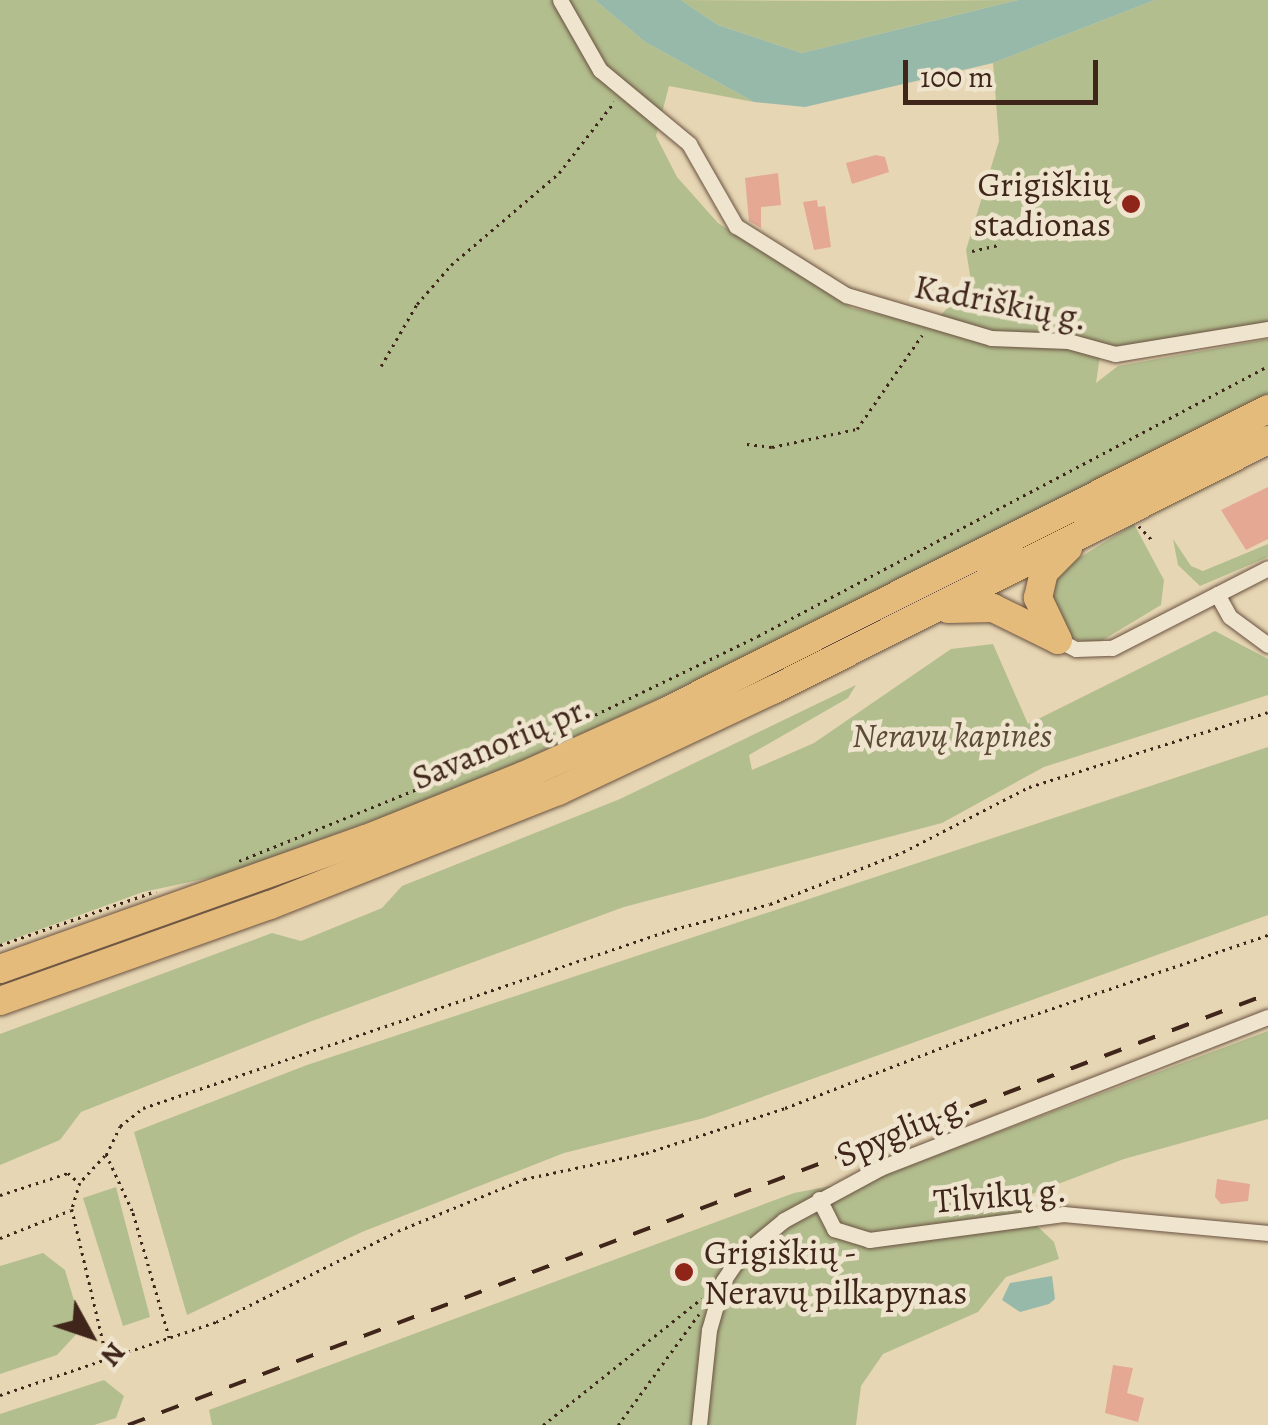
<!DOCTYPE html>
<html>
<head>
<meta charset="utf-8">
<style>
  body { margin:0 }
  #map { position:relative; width:1268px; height:1425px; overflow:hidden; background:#e7d6b3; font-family:Alegreya,serif }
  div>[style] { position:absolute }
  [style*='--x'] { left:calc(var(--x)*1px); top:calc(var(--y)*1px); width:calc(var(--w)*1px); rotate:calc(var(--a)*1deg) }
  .green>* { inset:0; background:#b3be8e }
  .water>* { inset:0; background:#97b9aa }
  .building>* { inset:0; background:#e4a893 }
  .path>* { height:2.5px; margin-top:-1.25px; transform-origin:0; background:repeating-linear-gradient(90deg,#3f251a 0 2.5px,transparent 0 7.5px) }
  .roads { filter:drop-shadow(0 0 2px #695140) drop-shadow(0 0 2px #695140) }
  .street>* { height:15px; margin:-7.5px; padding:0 7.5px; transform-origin:7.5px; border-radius:7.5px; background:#efe4ce }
  .highway>* { height:28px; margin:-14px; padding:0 14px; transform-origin:14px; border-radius:14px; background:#e4bb7a }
  .rail>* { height:4px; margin-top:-2px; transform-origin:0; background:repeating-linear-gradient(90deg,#3f251a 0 18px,transparent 0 36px) }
  .dots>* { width:28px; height:28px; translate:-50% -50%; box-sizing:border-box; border:5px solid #efe4ce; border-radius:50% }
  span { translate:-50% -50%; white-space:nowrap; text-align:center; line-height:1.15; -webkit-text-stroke:9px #efe4ce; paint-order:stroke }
  .poi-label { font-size:35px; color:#3f251a }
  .right { translate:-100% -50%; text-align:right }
  .left { translate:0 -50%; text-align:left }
  .street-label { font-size:35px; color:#3f251a }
  .park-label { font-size:35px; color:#5c4b37; font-style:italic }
  .north { position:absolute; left:40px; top:1285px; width:100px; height:100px; -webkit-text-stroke:8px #efe4ce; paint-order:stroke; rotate:130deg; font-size:28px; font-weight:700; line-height:40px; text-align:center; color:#3f251a }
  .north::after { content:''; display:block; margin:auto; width:35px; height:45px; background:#3f251a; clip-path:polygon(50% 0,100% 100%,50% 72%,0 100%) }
  .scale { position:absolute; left:903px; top:60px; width:195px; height:45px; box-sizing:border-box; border:5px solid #3f251a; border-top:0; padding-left:12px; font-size:30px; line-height:35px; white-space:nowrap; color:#3f251a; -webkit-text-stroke:8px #efe4ce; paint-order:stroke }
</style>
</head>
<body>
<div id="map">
  <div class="green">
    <div style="clip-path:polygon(0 0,595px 0,645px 42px,754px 102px,669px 86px,656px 136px,677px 177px,718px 223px,852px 308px,917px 323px,942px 314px,971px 281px,966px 250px,999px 141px,993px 63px,1155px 0,1268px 0,1268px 324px,1101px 349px,1096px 383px,1118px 366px,1268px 339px,1268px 395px,662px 697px,462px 788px,223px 875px,143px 892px,0 944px)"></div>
    <div style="clip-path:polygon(681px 0,868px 1px,1018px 0,802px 53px,718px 25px)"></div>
    <div style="clip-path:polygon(1134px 524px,1164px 580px,1161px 605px,1098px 643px,1077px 640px,1059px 629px,1048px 577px)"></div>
    <div style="clip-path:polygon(1173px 539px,1191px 566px,1203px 571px,1268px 544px,1268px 557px,1200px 586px,1178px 565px)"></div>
    <div style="clip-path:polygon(1215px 631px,1268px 659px,1268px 695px,1044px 767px,942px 823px,624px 907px,312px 1021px,81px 1112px,60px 1140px,0 1165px,0 1034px,272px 933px,301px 941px,382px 908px,402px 886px,620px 799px,856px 685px,848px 698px,749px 755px,752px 770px,814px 743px,951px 649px,993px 644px,1028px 724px)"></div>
    <div style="clip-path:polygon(1268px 747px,1268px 915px,704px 1118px,564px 1153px,362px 1232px,187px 1315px,134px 1132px,307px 1065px)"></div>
    <div style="clip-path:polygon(1268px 1031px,1268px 1119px,1124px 1159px,1029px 1195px,1020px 1210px,1054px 1242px,1059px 1259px,1006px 1277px,978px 1312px,883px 1354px,861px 1386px,856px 1425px,212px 1425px,209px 1410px,794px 1193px,878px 1177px)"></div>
    <div style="clip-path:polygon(116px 1187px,150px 1317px,123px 1326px,83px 1198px)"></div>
    <div style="clip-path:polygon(43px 1253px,65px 1270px,82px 1328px,57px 1355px,0 1374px,0 1266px)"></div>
    <div style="clip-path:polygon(104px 1380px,124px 1396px,116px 1418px,94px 1425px,0 1425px,0 1414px)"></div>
  </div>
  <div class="water">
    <div style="clip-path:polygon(595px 0,681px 0,718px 25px,802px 53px,1018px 0,1155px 0,993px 63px,805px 107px,754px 102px,645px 42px)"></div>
    <div style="clip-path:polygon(1052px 1276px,1055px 1299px,1049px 1304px,1020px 1312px,1002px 1300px,1010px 1283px)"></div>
  </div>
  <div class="building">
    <div style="clip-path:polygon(876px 155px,885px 157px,889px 172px,852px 184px,846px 163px)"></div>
    <div style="clip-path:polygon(778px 173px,781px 205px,761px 207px,761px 228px,749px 221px,745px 178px)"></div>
    <div style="clip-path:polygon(817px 200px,818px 207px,825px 206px,831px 247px,814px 250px,803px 202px)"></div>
    <div style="clip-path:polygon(1268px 487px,1268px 539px,1246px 550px,1221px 510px)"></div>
    <div style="clip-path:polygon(1217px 1179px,1250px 1184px,1248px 1201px,1221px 1204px,1215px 1197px)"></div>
    <div style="clip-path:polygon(1113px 1365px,1133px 1368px,1127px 1393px,1144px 1398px,1138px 1422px,1105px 1413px)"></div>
  </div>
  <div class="path">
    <div style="--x:972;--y:251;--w:27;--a:-13"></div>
    <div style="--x:381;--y:366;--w:72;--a:-59.9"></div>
    <div style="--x:417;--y:304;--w:52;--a:-48.9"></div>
    <div style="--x:451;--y:265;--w:142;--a:-40.4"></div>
    <div style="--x:559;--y:173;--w:90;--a:-52.2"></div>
    <div style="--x:747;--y:444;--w:25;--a:7"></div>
    <div style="--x:772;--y:447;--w:87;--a:-12"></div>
    <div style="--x:857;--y:429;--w:114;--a:-55.3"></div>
    <div style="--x:1139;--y:526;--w:22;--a:47"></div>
    <div style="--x:239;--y:861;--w:355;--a:-22"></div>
    <div style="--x:568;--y:728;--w:211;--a:-25.8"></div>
    <div style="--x:758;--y:636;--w:577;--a:-27.9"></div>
    <div style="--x:0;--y:945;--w:165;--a:-19.1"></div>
    <div style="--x:105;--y:1156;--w:37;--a:133"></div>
    <div style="--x:80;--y:1183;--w:27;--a:107"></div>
    <div style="--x:72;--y:1209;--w:153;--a:76.8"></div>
    <div style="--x:0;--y:1195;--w:71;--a:-17.9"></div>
    <div style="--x:68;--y:1173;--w:12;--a:42"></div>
    <div style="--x:0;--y:1238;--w:76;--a:-21.5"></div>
    <div style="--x:169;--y:1338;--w:132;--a:-106.2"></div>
    <div style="--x:132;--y:1211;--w:62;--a:-114.9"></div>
    <div style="--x:106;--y:1155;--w:32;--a:-64"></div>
    <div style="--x:120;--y:1126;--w:29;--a:-38"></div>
    <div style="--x:143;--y:1108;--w:553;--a:-18.66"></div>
    <div style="--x:667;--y:931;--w:106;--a:-14.7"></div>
    <div style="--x:770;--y:904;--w:143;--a:-21.4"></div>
    <div style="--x:903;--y:852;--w:142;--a:-27.3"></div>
    <div style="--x:1029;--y:787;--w:250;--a:-17.4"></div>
    <div style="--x:0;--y:1395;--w:228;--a:-18.7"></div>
    <div style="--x:216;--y:1322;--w:203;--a:-26.6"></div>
    <div style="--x:398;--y:1231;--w:136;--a:-22.4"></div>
    <div style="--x:524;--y:1179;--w:125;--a:-12"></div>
    <div style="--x:646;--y:1153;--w:146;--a:-17.9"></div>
    <div style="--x:785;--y:1108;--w:203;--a:-21.1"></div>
    <div style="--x:974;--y:1035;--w:311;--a:-18.8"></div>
    <div style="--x:543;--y:1425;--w:203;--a:-38.6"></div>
    <div style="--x:618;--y:1425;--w:137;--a:-53.9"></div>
  </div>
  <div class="roads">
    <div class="street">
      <div style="--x:560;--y:0;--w:81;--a:60.3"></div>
      <div style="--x:600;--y:70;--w:116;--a:39.7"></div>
      <div style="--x:689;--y:144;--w:95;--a:60.2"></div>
      <div style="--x:736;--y:226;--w:130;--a:32.1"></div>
      <div style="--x:846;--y:295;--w:151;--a:16.5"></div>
      <div style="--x:991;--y:338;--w:77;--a:2.2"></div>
      <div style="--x:1068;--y:341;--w:49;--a:15.5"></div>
      <div style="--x:1115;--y:354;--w:155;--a:-9.3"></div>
      <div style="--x:1217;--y:594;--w:26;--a:61"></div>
      <div style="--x:1230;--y:617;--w:47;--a:36.4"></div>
      <div style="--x:1058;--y:640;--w:20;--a:27"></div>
      <div style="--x:1076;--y:649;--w:36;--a:-2"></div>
      <div style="--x:1112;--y:648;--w:175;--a:-27.1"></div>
      <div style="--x:819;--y:1199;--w:34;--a:63"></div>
      <div style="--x:834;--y:1229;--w:37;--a:17"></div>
      <div style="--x:869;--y:1240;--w:196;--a:-7.6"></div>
      <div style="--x:1063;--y:1214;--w:206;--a:5.3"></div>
      <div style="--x:699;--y:1425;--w:96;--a:-84"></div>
      <div style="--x:709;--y:1330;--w:51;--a:-74.1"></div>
      <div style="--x:723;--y:1281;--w:29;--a:-56"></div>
      <div style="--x:739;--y:1257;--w:58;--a:-39.4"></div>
      <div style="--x:784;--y:1220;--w:109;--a:-28.4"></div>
      <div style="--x:880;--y:1168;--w:416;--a:-21.3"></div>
    </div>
    <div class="highway">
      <div style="--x:948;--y:609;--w:45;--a:-1.3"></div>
      <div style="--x:993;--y:608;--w:72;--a:26.2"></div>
      <div style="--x:1058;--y:640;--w:47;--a:-115.5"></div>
      <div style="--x:1038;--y:598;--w:27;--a:-77"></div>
      <div style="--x:1044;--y:572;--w:34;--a:-45"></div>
      <div style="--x:0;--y:969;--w:388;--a:-19.6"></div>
      <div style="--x:366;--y:839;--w:169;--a:-21.9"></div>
      <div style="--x:523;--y:776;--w:154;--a:-24.2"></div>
      <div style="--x:663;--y:713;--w:677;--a:-26.68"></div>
      <div style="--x:0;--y:1001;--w:287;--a:-19.6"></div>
      <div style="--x:270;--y:905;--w:310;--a:-21.6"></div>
      <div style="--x:558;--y:791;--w:238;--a:-25.2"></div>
      <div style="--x:773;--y:690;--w:555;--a:-26.8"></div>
    </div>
  </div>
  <div class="rail">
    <div style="--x:128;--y:1425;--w:1219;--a:-20.71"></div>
  </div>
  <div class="dots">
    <div style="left:1131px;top:204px;background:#8f2418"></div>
    <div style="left:684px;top:1272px;background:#8f2418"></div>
  </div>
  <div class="poi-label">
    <span class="right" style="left:1111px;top:204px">Grigiškių<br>stadionas</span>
    <span class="left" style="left:704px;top:1272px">Grigiškių -<br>Neravų pilkapynas</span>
  </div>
  <div class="street-label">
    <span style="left:1001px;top:302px;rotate:11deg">Kadriškių g.</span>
    <span style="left:501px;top:742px;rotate:-23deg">Savanorių pr.</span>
    <span style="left:903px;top:1129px;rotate:-23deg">Spyglių g.</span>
    <span style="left:1000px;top:1195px;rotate:-5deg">Tilvikų g.</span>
  </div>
  <div class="park-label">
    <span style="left:952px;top:735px">Neravų kapinės</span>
  </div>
  <div class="north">N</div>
  <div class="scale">100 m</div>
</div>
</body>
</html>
